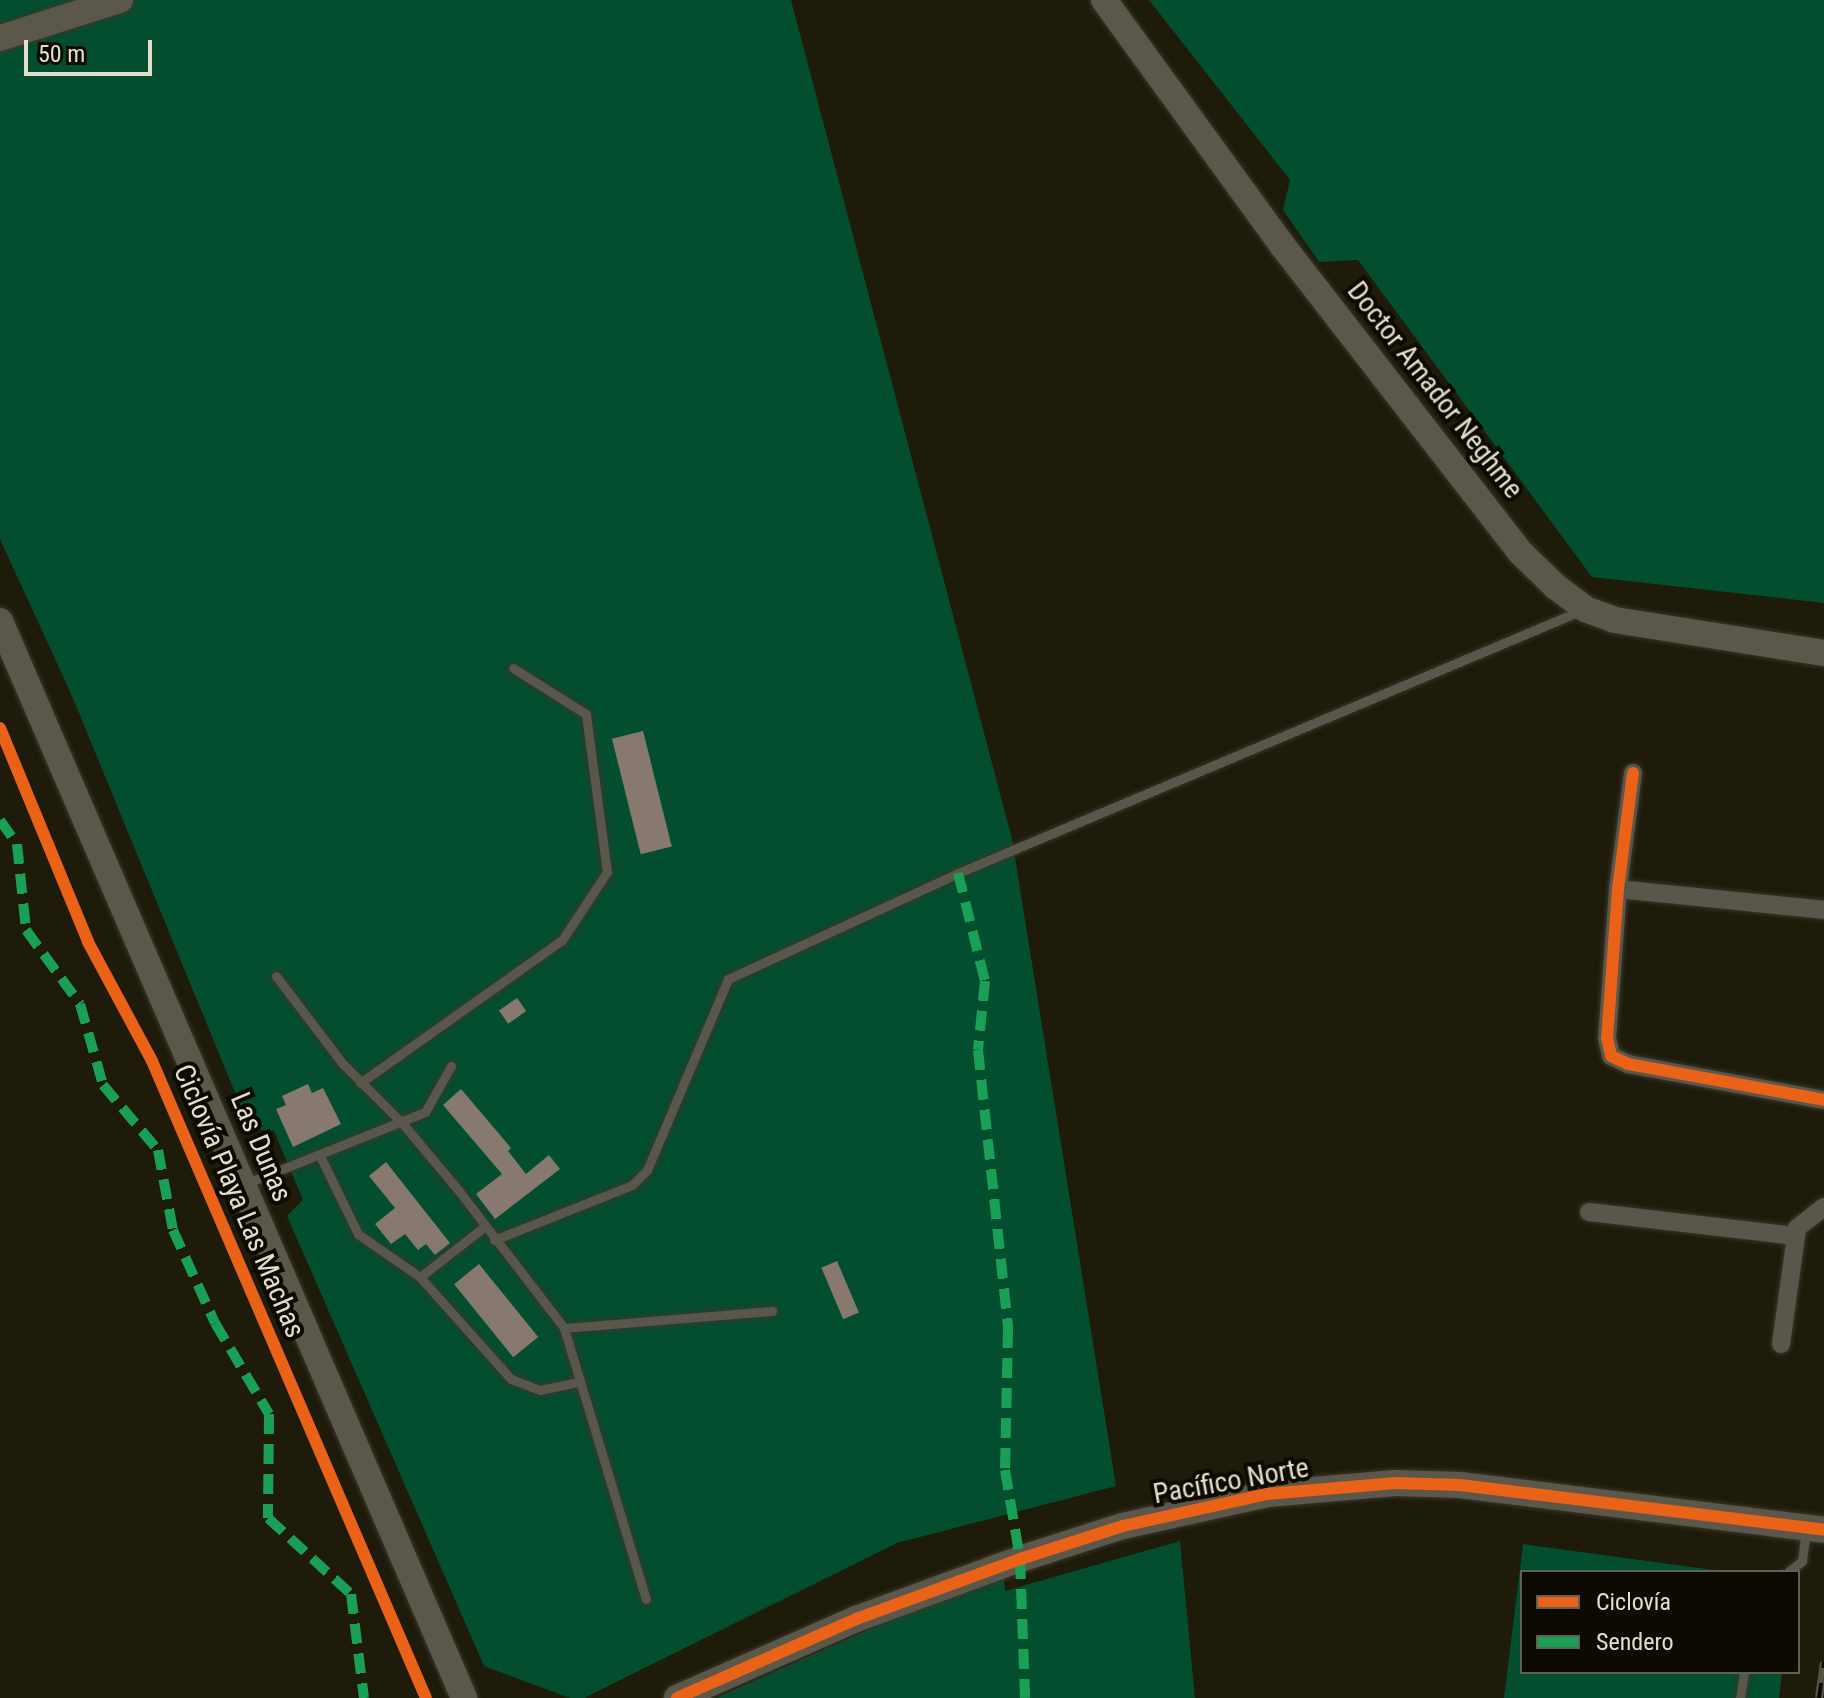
<!DOCTYPE html>
<html>
<head>
<meta charset="utf-8">
<style>
  body { margin:0 }
  #map { position:relative; width:1824px; height:1698px; overflow:hidden; background:#1f1b0a; font-family:"Roboto Condensed",sans-serif }
  div>[style] { position:absolute }
  [style*='--x'] { left:calc(var(--x)*1px); top:calc(var(--y)*1px); width:calc(var(--w)*1px); rotate:calc(var(--a)*1deg) }
  .green>* { inset:0; background:#044e30 }
  .building>* { inset:0; background:#87796f; transform-origin:0 0 }
  .roads { filter:drop-shadow(0 0 2px #39362b) drop-shadow(0 0 2px #39362b) }
  .lane>* { height:9px; margin:-4.5px; padding:0 4.5px; transform-origin:4.5px; border-radius:4.5px; background:#59564b }
  .street>* { height:18px; margin:-9px; padding:0 9px; transform-origin:9px; border-radius:9px; background:#59564b }
  .secondary>* { height:26px; margin:-13px; padding:0 13px; transform-origin:13px; border-radius:13px; background:#5b584b }
  .rail>* { height:8px; margin-top:-4px; transform-origin:0; background:repeating-linear-gradient(90deg,#0d0a01 0 15px,#575548 0 30px); box-sizing:border-box; border-block:2px solid #575548 }
  .quiet>* { height:10px; margin-top:-5px; transform-origin:0; background:repeating-linear-gradient(90deg,#1a9f57 0 20px,transparent 0 30px) }
  .cycleway>* { height:12px; margin:-6px; padding:0 6px; transform-origin:6px; border-radius:6px; background:#ea6118 }
  span { translate:-50% -50%; white-space:nowrap; text-align:center; line-height:1.15; -webkit-text-stroke:8px #0d0a01; paint-order:stroke }
  .street-label { font-size:28px; color:#e3dfcd }
  .legend { position:absolute; left:1520px; top:1570px; width:280px; height:104px; box-sizing:border-box; background:#0d0a01; border:2px solid #635f53; margin:0; padding:10px 14px; list-style:none; font-size:24px; color:#e3dfcd }
  .legend li { display:flex; align-items:center; gap:16px; height:40px }
  .legend b { width:40px; border:2px solid #635f53 }
  .scale { position:absolute; left:24px; top:40px; width:128px; height:36px; box-sizing:border-box; border:4px solid #e3dfcd; border-top:0; padding-left:10px; font-size:24px; line-height:28px; white-space:nowrap; color:#e3dfcd; -webkit-text-stroke:6px #0d0a01; paint-order:stroke }
</style>
</head>
<body>
<div id="map">
  <div class="green">
    <div style="clip-path:polygon(0 0,791px 0,1012px 839px,1116px 1486px,897px 1543px,584px 1698px,570px 1698px,484px 1666px,287px 1216px,303px 1200px,274px 1131px,250px 1129px,72px 696px,0 539px)"></div>
    <div style="clip-path:polygon(1149px 0,1824px 0,1824px 603px,1592px 577px,1358px 260px,1319px 262px,1283px 210px,1290px 180px)"></div>
    <div style="clip-path:polygon(1180px 1541px,1195px 1698px,716px 1698px,992px 1574px,1004px 1579px,1005px 1591px)"></div>
    <div style="clip-path:polygon(1523px 1544px,1728px 1572px,1522px 1572px,1522px 1672px,1782px 1672px,1779px 1698px,1504px 1698px)"></div>
  </div>
  <div class="building">
    <div style="left:643px;top:731px;width:119px;height:32px;rotate:76deg"></div>
    <div style="left:517px;top:998px;width:16px;height:22px;rotate:55deg"></div>
    <div style="clip-path:polygon(308px 1084px,312px 1093px,323px 1088px,341px 1124px,293px 1147px,276px 1109px,286px 1105px,282px 1096px)"></div>
    <div style="clip-path:polygon(461px 1089px,511px 1148px,508px 1151px,526px 1174px,549px 1155px,560px 1169px,495px 1219px,476px 1194px,502px 1174px,443px 1105px)"></div>
    <div style="clip-path:polygon(386px 1162px,450px 1243px,435px 1255px,426px 1244px,418px 1250px,405px 1234px,391px 1244px,375px 1224px,395px 1208px,369px 1176px)"></div>
    <div style="left:837px;top:1261px;width:56px;height:17px;rotate:67deg"></div>
    <div style="left:479px;top:1264px;width:94px;height:32px;rotate:51deg"></div>
  </div>
  <div class="roads">
    <div class="lane">
      <div style="--x:276;--y:976;--w:109;--a:52.8"></div>
      <div style="--x:342;--y:1063;--w:86;--a:45"></div>
      <div style="--x:403;--y:1124;--w:87;--a:50.1"></div>
      <div style="--x:459;--y:1191;--w:173;--a:52.5"></div>
      <div style="--x:564;--y:1328;--w:283;--a:73.2"></div>
      <div style="--x:360;--y:1083;--w:247;--a:-35.3"></div>
      <div style="--x:562;--y:940;--w:82;--a:-56.5"></div>
      <div style="--x:607;--y:872;--w:159;--a:-97.6"></div>
      <div style="--x:586;--y:714;--w:86;--a:-147.8"></div>
      <div style="--x:320;--y:1156;--w:87;--a:64"></div>
      <div style="--x:358;--y:1234;--w:75;--a:34.7"></div>
      <div style="--x:420;--y:1277;--w:137;--a:48.3"></div>
      <div style="--x:511;--y:1379;--w:31;--a:21"></div>
      <div style="--x:540;--y:1390;--w:38;--a:-12"></div>
      <div style="--x:245;--y:1184;--w:194;--a:-21.8"></div>
      <div style="--x:425;--y:1112;--w:53;--a:-60.5"></div>
      <div style="--x:494;--y:1240;--w:149;--a:-21.7"></div>
      <div style="--x:632;--y:1185;--w:21;--a:-45"></div>
      <div style="--x:647;--y:1170;--w:207;--a:-67"></div>
      <div style="--x:728;--y:979;--w:253;--a:-24.7"></div>
      <div style="--x:958;--y:873;--w:675;--a:-22.84"></div>
      <div style="--x:420;--y:1277;--w:81;--a:-38"></div>
      <div style="--x:564;--y:1328;--w:209;--a:-4.7"></div>
      <div style="--x:1788;--y:1572;--w:18;--a:-38"></div>
      <div style="--x:1802;--y:1561;--w:31;--a:-83"></div>
      <div style="--x:1740;--y:1698;--w:26;--a:-81"></div>
    </div>
    <div class="street">
      <div style="--x:1633;--y:773;--w:117;--a:97.4"></div>
      <div style="--x:1618;--y:889;--w:149;--a:94.2"></div>
      <div style="--x:1607;--y:1038;--w:18;--a:77"></div>
      <div style="--x:1611;--y:1056;--w:19;--a:25"></div>
      <div style="--x:1628;--y:1064;--w:199;--a:10.4"></div>
      <div style="--x:1618;--y:889;--w:207;--a:5.8"></div>
      <div style="--x:1589;--y:1212;--w:207;--a:6.6"></div>
      <div style="--x:1781;--y:1344;--w:117;--a:-82.1"></div>
      <div style="--x:1797;--y:1228;--w:34;--a:-38"></div>
    </div>
    <div class="secondary">
      <div style="--x:1104;--y:0;--w:303;--a:54"></div>
      <div style="--x:1282;--y:245;--w:388;--a:52.2"></div>
      <div style="--x:1520;--y:552;--w:49;--a:44.2"></div>
      <div style="--x:1555;--y:586;--w:38;--a:37"></div>
      <div style="--x:1585;--y:609;--w:32;--a:20"></div>
      <div style="--x:1615;--y:620;--w:212;--a:9"></div>
      <div style="--x:0;--y:38;--w:126;--a:-17.6"></div>
      <div style="--x:0;--y:621;--w:1173;--a:66.69"></div>
      <div style="--x:677;--y:1698;--w:196;--a:-23.8"></div>
      <div style="--x:856;--y:1619;--w:175;--a:-20.1"></div>
      <div style="--x:1020;--y:1559;--w:108;--a:-17.8"></div>
      <div style="--x:1123;--y:1526;--w:148;--a:-12.5"></div>
      <div style="--x:1267;--y:1494;--w:129;--a:-4.9"></div>
      <div style="--x:1396;--y:1483;--w:64;--a:1.8"></div>
      <div style="--x:1460;--y:1485;--w:367;--a:7"></div>
    </div>
  </div>
  <div class="rail">
    <div style="--x:1819;--y:1698;--w:36;--a:-82"></div>
  </div>
  <div class="quiet">
    <div style="--x:0;--y:820;--w:29;--a:55"></div>
    <div style="--x:17;--y:844;--w:86;--a:84"></div>
    <div style="--x:26;--y:930;--w:92;--a:53.9"></div>
    <div style="--x:80;--y:1004;--w:84;--a:74.1"></div>
    <div style="--x:103;--y:1085;--w:85;--a:49.8"></div>
    <div style="--x:158;--y:1150;--w:81;--a:79.4"></div>
    <div style="--x:173;--y:1230;--w:102;--a:65.7"></div>
    <div style="--x:215;--y:1323;--w:106;--a:59.3"></div>
    <div style="--x:269;--y:1414;--w:104;--a:90.6"></div>
    <div style="--x:268;--y:1518;--w:113;--a:42.5"></div>
    <div style="--x:351;--y:1594;--w:105;--a:82.9"></div>
    <div style="--x:958;--y:873;--w:111;--a:76"></div>
    <div style="--x:985;--y:981;--w:69;--a:95.8"></div>
    <div style="--x:978;--y:1050;--w:280;--a:83.8"></div>
    <div style="--x:1008;--y:1328;--w:142;--a:91.2"></div>
    <div style="--x:1005;--y:1470;--w:90;--a:80.4"></div>
    <div style="--x:1020;--y:1559;--w:139;--a:87.9"></div>
  </div>
  <div class="cycleway">
    <div style="--x:0;--y:728;--w:231;--a:67.6"></div>
    <div style="--x:88;--y:942;--w:135;--a:61.7"></div>
    <div style="--x:152;--y:1061;--w:693;--a:66.73"></div>
    <div style="--x:1633;--y:773;--w:117;--a:97.4"></div>
    <div style="--x:1618;--y:889;--w:149;--a:94.2"></div>
    <div style="--x:1607;--y:1038;--w:18;--a:77"></div>
    <div style="--x:1611;--y:1056;--w:19;--a:25"></div>
    <div style="--x:1628;--y:1064;--w:199;--a:10.4"></div>
    <div style="--x:677;--y:1698;--w:196;--a:-23.8"></div>
    <div style="--x:856;--y:1619;--w:175;--a:-20.1"></div>
    <div style="--x:1020;--y:1559;--w:108;--a:-17.8"></div>
    <div style="--x:1123;--y:1526;--w:148;--a:-12.5"></div>
    <div style="--x:1267;--y:1494;--w:129;--a:-4.9"></div>
    <div style="--x:1396;--y:1483;--w:64;--a:1.8"></div>
    <div style="--x:1460;--y:1485;--w:367;--a:7"></div>
  </div>
  <div class="street-label">
    <span style="left:1435px;top:390px;rotate:52deg">Doctor Amador Neghme</span>
    <span style="left:261px;top:1147px;rotate:67deg">Las Dunas</span>
    <span style="left:239px;top:1201px;rotate:67deg">Ciclovía Playa Las Machas</span>
    <span style="left:1231px;top:1481px;rotate:-10deg">Pacífico Norte</span>
  </div>
  <ul class="legend">
  <li><b style="height:10px;background:#ea6118"></b>Ciclovía</li>
  <li><b style="height:10px;background:#1a9f57"></b>Sendero</li>
  </ul>
  <div class="scale">50 m</div>
</div>
</body>
</html>
